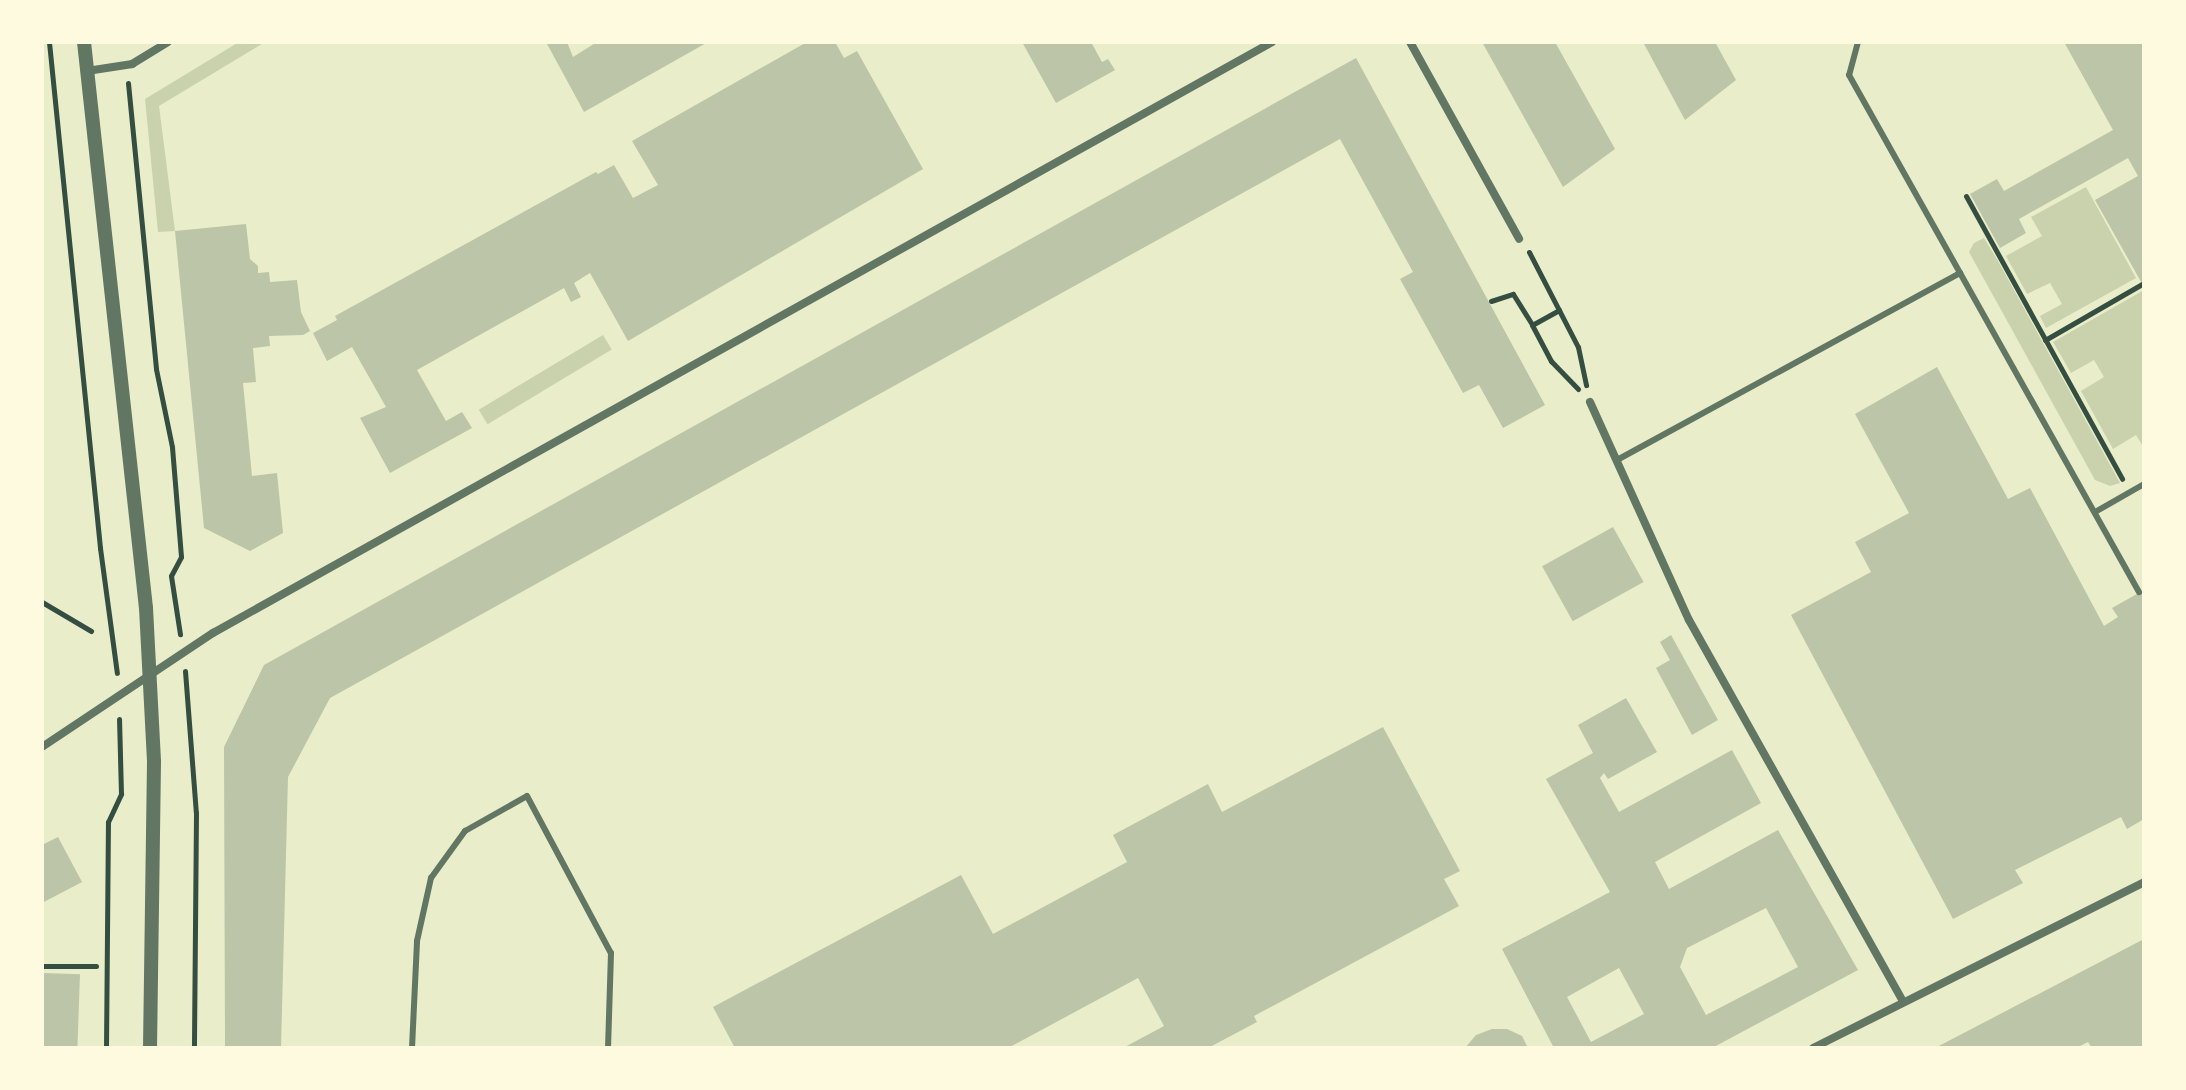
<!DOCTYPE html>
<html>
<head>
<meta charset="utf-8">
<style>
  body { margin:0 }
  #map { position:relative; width:2186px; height:1090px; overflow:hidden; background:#e9edc9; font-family:"Varela Round",sans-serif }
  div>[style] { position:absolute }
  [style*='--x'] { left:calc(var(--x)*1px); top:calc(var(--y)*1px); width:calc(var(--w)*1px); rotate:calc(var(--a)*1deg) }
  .green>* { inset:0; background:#cad2ad; transform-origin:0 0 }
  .building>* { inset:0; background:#bcc5a7; transform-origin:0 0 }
  .path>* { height:5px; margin:-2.5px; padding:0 2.5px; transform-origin:2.5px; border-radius:2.5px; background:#344e41 }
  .service>* { height:6px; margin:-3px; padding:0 3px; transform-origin:3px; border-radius:3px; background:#617663 }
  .minor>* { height:8px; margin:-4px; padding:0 4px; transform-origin:4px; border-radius:4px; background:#617663 }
  .tertiary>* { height:14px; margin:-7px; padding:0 7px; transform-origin:7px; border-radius:7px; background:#617663 }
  span { translate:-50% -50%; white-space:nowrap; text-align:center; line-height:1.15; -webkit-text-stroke:6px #fefae0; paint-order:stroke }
  .frame { position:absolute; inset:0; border:44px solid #fefae0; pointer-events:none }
</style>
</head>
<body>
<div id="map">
  <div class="green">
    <div style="clip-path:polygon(239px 42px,265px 42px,159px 106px,175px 231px,158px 232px,145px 99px)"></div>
    <div style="clip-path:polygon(2086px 187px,2136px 278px,2046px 328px,2040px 316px,2062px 304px,2050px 283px,2027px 294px,2006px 256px,2042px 236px,2031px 217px)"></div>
    <div style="clip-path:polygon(1984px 238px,1998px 261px,2120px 483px,2110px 486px,2095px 480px,1969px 252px,1974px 243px)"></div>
    <div style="clip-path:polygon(2144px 290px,2144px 448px,2136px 435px,2113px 449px,2081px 391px,2104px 377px,2094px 360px,2071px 373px,2053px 342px)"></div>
    <div style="left:603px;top:335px;width:17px;height:145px;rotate:59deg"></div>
  </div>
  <div class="building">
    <div style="clip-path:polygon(546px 42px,567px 42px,573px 57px,597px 42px,708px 42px,584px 112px)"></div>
    <div style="clip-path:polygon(807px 42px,835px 42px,844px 58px,857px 51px,923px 169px,628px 341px,590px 273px,574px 283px,581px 297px,571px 302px,564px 288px,417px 370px,446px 421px,462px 412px,472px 428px,390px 473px,360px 418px,386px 407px,352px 347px,327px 361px,313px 333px,337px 320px,335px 316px,596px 172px,598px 174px,614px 165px,633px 198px,658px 185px,632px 141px)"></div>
    <div style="clip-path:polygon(1022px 42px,1091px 42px,1102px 62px,1108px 59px,1115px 70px,1056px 103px)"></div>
    <div style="clip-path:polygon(1482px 42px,1555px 42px,1615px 149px,1563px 187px)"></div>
    <div style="clip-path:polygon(1643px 42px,1715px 42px,1736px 80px,1685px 120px)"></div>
    <div style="clip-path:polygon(2064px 42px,2144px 42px,2144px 287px,2095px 200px,2138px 176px,2128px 158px,2019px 219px,2026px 233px,2000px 248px,1970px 194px,1997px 179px,2004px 191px,2113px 130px)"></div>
    <div style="clip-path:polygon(1356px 58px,1545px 405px,1503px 428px,1479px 385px,1463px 393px,1400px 279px,1413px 272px,1340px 139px,330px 698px,288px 777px,281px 1048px,225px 1048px,224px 747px,264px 665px)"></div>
    <div style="clip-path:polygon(246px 224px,250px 259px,258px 266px,258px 273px,269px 272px,270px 282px,297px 280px,301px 312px,310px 331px,303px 335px,269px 336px,270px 346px,253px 348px,256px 382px,243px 383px,252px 476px,277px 473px,283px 533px,250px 551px,204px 528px,175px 231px)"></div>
    <div style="clip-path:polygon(1937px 367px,2008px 499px,2030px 488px,2104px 626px,2118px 617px,2112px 608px,2144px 590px,2144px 819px,2127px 829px,2121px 817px,2015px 870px,2023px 883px,1953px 919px,1791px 615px,1871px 572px,1855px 542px,1909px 513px,1855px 414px)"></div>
    <div style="left:1613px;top:527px;width:63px;height:81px;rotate:61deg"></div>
    <div style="clip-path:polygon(1671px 635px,1718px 720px,1692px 735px,1656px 668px,1670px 660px,1660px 642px)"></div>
    <div style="clip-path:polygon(evenodd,1626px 698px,1657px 752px,1608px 779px,1604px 773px,1600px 778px,1619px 812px,1732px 750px,1761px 803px,1655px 862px,1669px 889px,1778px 830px,1858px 970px,1712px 1048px,1554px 1048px,1502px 949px,1610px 892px,1546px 779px,1593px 753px,1578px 725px,1626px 698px,1766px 908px,1798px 967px,1706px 1015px,1680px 967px,1687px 948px,1766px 908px,1626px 698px,1619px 968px,1644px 1014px,1591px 1042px,1567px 997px,1619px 968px)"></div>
    <div style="clip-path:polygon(1383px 727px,1460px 871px,1444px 879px,1459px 906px,1254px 1016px,1257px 1022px,1208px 1048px,1123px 1048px,1164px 1026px,1138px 978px,1008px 1048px,735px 1048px,713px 1007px,961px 875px,993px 934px,1127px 862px,1113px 835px,1208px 784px,1222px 812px)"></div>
    <div style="clip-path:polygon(58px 837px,82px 882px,42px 903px,42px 845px)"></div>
    <div style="clip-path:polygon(2144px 939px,2144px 1048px,2092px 1048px,2088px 1042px,2076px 1048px,1935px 1048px)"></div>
    <div style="left:42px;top:973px;width:38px;height:75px;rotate:2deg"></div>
    <div style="clip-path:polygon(1492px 1029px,1507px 1029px,1522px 1036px,1528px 1048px,1465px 1048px,1476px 1035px)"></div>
  </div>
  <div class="path">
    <div style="--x:49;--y:42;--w:509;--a:84.24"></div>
    <div style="--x:100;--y:548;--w:126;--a:82.3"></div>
    <div style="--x:128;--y:83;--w:287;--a:84.4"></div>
    <div style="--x:156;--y:369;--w:80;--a:78.4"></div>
    <div style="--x:172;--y:447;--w:110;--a:85.3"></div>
    <div style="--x:181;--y:557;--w:21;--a:118"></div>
    <div style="--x:171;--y:576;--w:59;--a:81.2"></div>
    <div style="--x:1966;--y:196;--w:323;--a:61.1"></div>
    <div style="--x:1529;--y:252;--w:107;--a:62.7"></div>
    <div style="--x:1578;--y:347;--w:39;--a:78"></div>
    <div style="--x:1491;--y:301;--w:23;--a:-18"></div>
    <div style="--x:1513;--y:294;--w:36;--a:58"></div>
    <div style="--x:1532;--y:325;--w:31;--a:-29"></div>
    <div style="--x:1532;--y:325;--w:41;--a:62.2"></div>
    <div style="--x:1551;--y:361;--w:39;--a:46"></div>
    <div style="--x:2045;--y:340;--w:112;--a:-30"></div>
    <div style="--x:42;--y:602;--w:57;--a:30.6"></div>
    <div style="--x:185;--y:671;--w:142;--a:85.6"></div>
    <div style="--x:196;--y:813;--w:235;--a:90.5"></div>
    <div style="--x:42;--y:966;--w:54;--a:0"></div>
    <div style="--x:106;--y:1048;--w:226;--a:-89.5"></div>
    <div style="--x:108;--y:822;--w:31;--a:-65"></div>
    <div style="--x:121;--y:794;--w:75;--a:-91.5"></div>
  </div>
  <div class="service">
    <div style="--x:1858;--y:42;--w:34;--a:105"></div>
    <div style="--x:1849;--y:75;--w:593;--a:60.71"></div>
    <div style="--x:1617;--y:460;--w:391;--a:-28.6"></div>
    <div style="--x:2095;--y:512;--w:56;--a:-29.7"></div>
    <div style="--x:412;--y:1048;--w:107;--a:-87.3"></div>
    <div style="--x:417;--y:941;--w:65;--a:-77.5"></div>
    <div style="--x:431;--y:878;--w:58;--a:-54.1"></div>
    <div style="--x:465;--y:831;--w:71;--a:-29.4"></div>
    <div style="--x:527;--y:796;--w:178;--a:61.9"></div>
    <div style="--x:611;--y:953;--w:95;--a:91.8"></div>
  </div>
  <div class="minor">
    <div style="--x:1410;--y:42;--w:225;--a:61"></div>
    <div style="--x:87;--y:71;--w:46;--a:-8.8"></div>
    <div style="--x:132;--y:64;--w:42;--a:-31.4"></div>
    <div style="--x:1590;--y:402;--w:239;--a:65.6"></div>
    <div style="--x:1689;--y:620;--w:437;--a:60.7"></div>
    <div style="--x:42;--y:747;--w:206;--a:-33.7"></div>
    <div style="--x:213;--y:633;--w:1213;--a:-29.16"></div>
    <div style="--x:1813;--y:1048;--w:370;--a:-26.6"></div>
  </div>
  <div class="tertiary">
    <div style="--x:84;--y:42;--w:569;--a:83.75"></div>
    <div style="--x:146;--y:608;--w:154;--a:87"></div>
    <div style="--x:154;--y:762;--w:286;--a:90.8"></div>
  </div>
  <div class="frame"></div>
</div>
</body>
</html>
